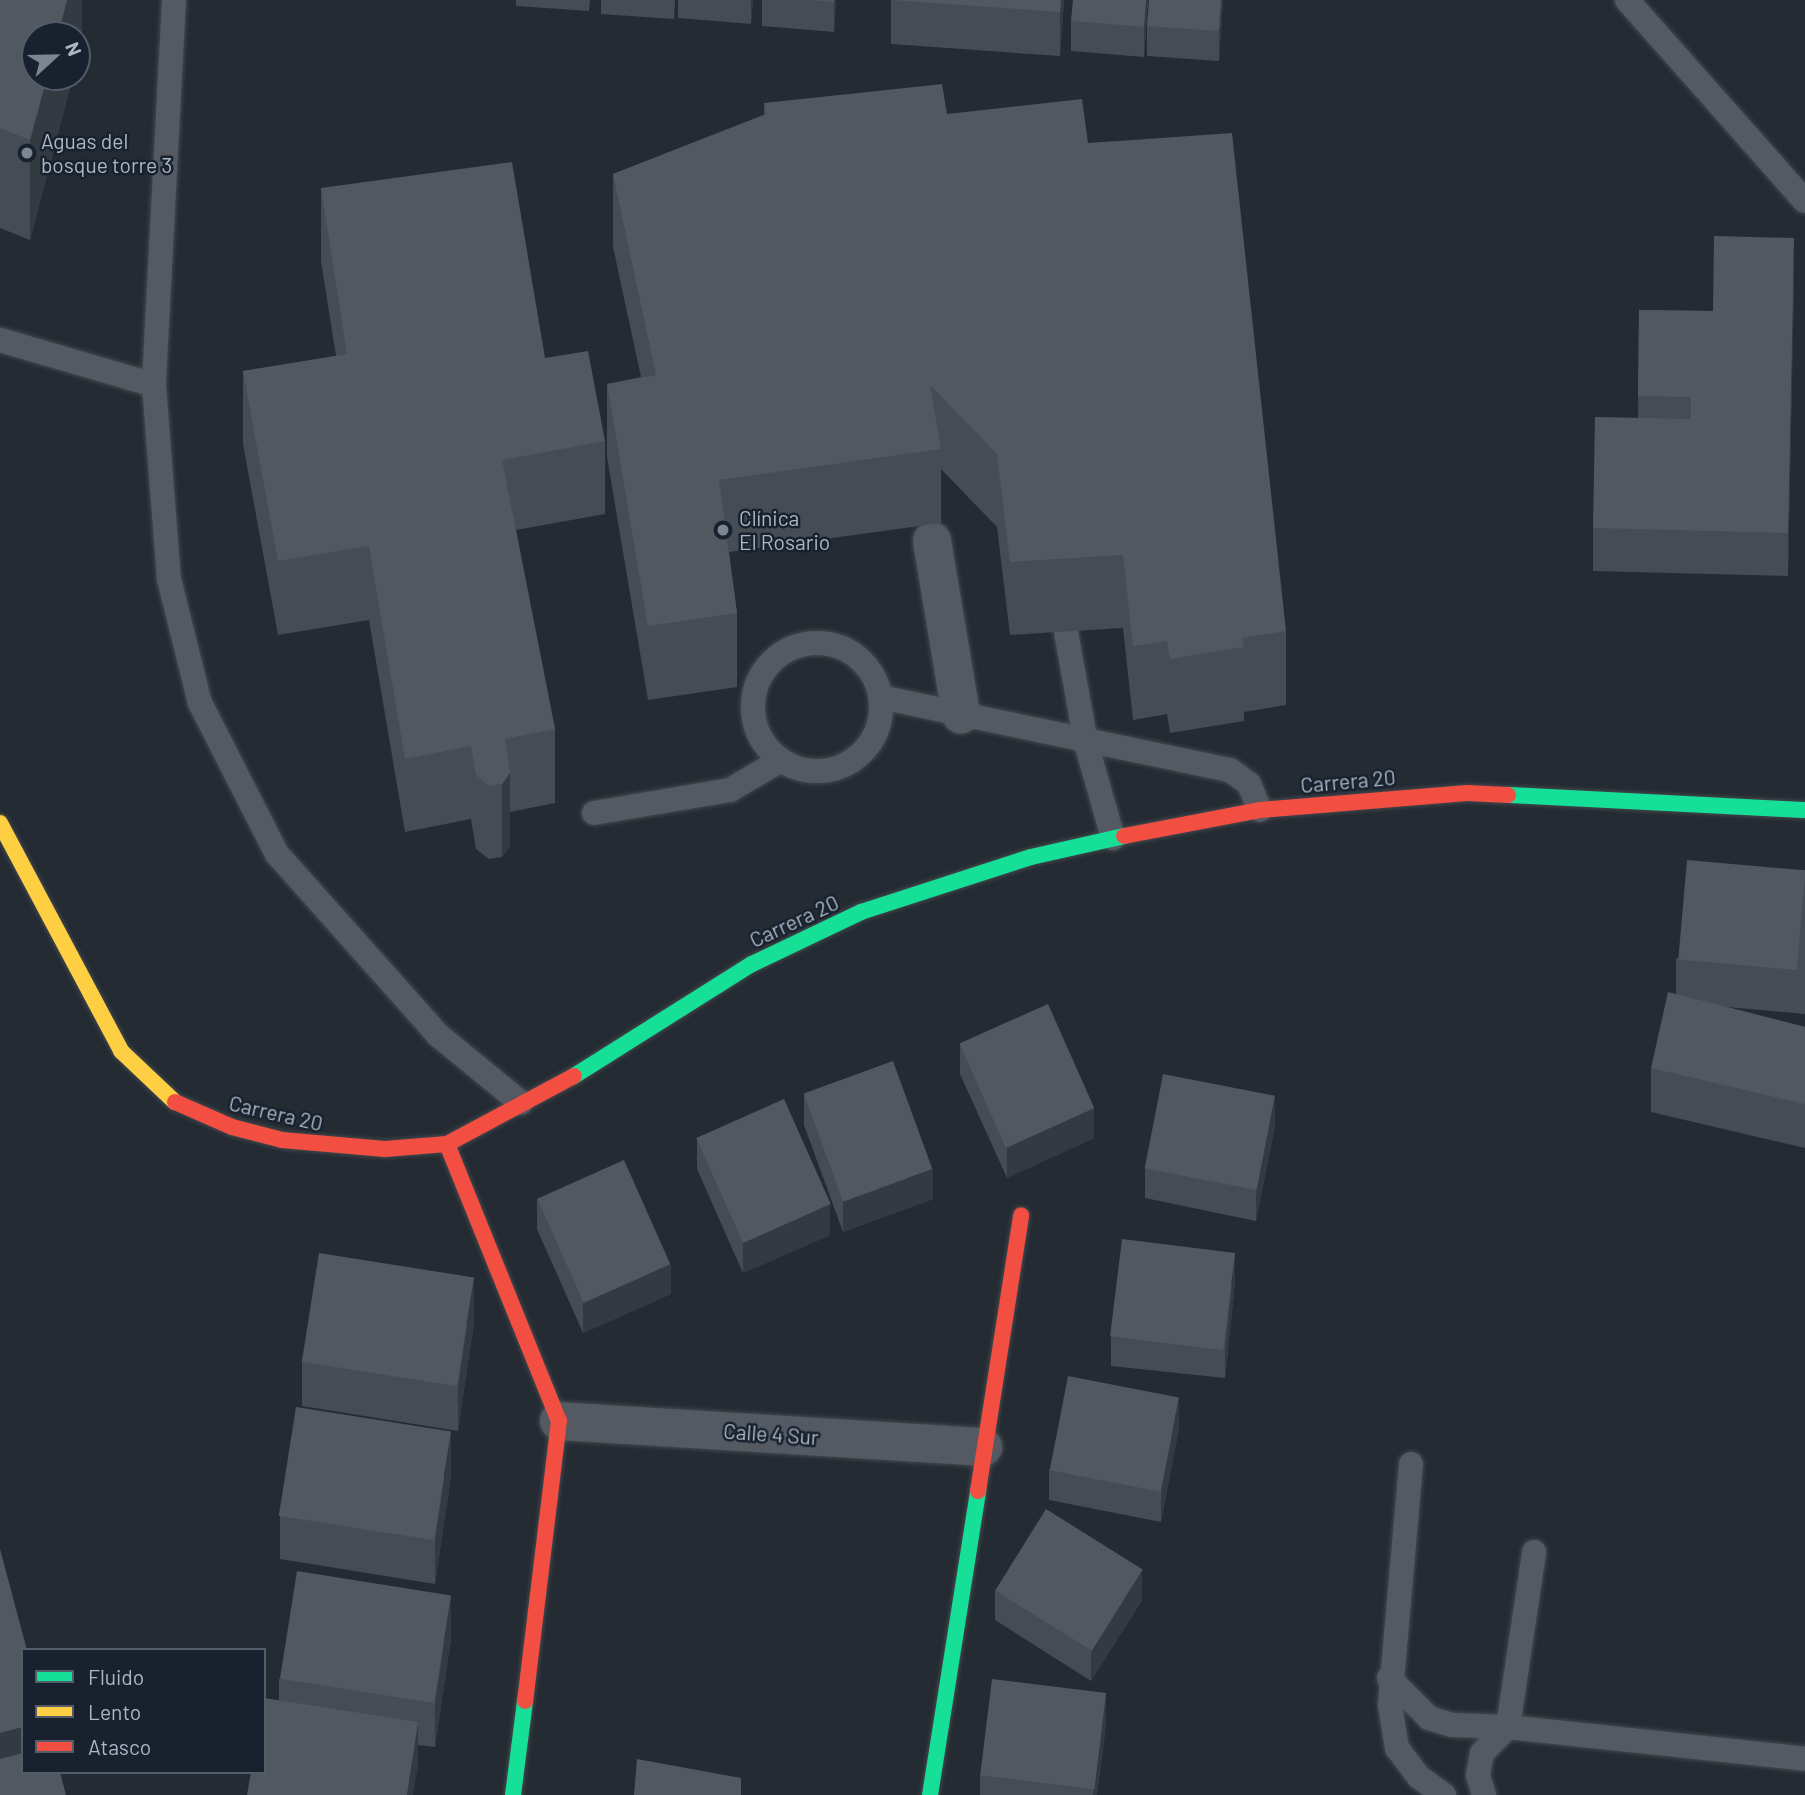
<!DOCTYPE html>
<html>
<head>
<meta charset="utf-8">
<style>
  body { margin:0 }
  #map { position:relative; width:1805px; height:1795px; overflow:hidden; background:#242b32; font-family:Barlow,sans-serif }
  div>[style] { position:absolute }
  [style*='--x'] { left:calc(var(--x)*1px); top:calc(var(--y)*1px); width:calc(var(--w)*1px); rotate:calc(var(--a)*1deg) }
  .roads { filter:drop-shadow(0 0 2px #42474d) drop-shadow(0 0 2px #42474d) }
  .lane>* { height:24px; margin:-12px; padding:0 12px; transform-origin:12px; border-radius:12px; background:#545962 }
  .lane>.ring { margin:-12px; padding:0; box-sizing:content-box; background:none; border:24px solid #545962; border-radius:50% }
  .street>* { height:38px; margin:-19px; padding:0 19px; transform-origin:19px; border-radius:19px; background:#545962 }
  .fast>* { height:16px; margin:-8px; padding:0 8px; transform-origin:8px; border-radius:8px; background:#16e098 }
  .slow>* { height:16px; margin:-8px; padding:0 8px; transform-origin:8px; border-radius:8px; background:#ffcf43 }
  .jam>* { height:16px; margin:-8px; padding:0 8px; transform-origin:8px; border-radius:8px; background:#f24e42 }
  .wall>* { inset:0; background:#464c54 }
  .shaded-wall>* { inset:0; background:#343a41 }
  .building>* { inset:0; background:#515860; transform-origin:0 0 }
  .dots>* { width:19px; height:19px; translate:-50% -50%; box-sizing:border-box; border:4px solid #18212d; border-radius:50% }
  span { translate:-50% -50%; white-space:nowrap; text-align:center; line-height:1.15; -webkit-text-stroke:5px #18212d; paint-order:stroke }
  .poi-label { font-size:21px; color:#acb7c6 }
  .left { translate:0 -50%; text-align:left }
  .street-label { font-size:21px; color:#acb7c6 }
  .legend { position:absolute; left:21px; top:1648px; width:245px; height:126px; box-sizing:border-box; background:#18212d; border:2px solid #535d6a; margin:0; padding:9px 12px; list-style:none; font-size:21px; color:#acb7c6 }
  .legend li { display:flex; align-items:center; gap:14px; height:35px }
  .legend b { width:35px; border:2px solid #535d6a }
  .north { position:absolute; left:21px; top:21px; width:70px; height:70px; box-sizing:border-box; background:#18212d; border:2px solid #535d6a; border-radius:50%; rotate:68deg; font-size:19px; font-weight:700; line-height:28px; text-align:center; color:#acb7c6 }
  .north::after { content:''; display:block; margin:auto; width:24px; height:32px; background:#7c8692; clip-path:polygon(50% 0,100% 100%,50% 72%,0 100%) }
</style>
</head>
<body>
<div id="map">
  <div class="roads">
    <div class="lane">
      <div style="--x:174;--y:0;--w:386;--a:93"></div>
      <div style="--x:154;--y:385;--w:195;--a:85.6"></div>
      <div style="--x:169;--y:579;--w:128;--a:76"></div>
      <div style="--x:200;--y:703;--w:169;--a:63"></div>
      <div style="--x:277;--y:854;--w:242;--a:48.3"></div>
      <div style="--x:438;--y:1035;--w:107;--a:39.3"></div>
      <div style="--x:1627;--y:0;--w:268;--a:48.5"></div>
      <div style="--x:0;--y:340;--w:160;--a:16.3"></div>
      <div style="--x:1066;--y:632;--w:113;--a:79.8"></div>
      <div style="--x:1086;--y:743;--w:99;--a:74.1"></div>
      <div class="ring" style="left:753px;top:643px;width:104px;height:104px"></div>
      <div style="--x:880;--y:697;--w:358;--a:11.8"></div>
      <div style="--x:1230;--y:770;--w:24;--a:36"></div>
      <div style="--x:1249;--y:784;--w:28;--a:67"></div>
      <div style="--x:594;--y:813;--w:138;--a:-9.6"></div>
      <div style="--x:730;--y:790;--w:59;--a:-30.5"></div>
      <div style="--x:1411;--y:1464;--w:242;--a:95"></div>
      <div style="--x:1390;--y:1705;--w:44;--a:80.8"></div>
      <div style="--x:1397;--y:1748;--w:36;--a:53"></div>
      <div style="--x:1419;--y:1777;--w:31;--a:36"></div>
      <div style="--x:1389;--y:1678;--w:57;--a:45"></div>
      <div style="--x:1429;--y:1718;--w:24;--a:17"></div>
      <div style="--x:1452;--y:1725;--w:56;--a:2"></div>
      <div style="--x:1508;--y:1727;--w:177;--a:-81.5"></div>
      <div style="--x:1484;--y:1795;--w:21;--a:-107"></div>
      <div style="--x:1478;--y:1775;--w:22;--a:-80"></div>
      <div style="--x:1482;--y:1753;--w:37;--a:-45"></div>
      <div style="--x:1508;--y:1727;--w:299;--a:6.1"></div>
    </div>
    <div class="street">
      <div style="--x:932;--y:541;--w:176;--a:80.5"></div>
      <div style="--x:559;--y:1421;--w:425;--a:3.5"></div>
    </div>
    <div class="fast">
      <div style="--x:1508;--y:795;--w:297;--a:2.9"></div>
      <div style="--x:574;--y:1076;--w:210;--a:-32.2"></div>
      <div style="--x:752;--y:964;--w:121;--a:-25.5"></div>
      <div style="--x:861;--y:912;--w:179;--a:-17.9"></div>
      <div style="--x:1031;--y:857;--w:95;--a:-12.7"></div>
      <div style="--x:513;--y:1795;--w:95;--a:-82.7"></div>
      <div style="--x:930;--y:1795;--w:308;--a:-81"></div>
    </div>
    <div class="slow">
      <div style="--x:0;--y:823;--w:258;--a:62"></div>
      <div style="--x:121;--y:1051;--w:74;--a:43.4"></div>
    </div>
    <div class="jam">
      <div style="--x:1124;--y:836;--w:138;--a:-10.8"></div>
      <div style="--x:1260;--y:810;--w:208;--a:-4.7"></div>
      <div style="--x:1467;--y:793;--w:41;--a:2.8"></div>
      <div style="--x:175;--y:1102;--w:62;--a:23.7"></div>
      <div style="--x:232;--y:1127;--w:52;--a:14.6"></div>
      <div style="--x:282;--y:1140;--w:103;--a:5"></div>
      <div style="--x:385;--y:1149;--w:62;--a:-4.6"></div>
      <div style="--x:447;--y:1144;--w:144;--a:-28.2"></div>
      <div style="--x:447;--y:1144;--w:299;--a:68"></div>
      <div style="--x:559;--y:1421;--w:282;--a:96.9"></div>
      <div style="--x:978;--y:1491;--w:279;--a:-81.1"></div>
    </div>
  </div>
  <div class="wall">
    <div style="clip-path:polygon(0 0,82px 0,82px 42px,30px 240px,0 228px)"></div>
    <div style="clip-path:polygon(516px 0,590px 0,589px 11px,516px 6px)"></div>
    <div style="clip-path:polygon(601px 0,675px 0,674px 19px,601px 14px)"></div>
    <div style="clip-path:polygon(678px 0,753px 0,751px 24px,678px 18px)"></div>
    <div style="clip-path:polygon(762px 0,836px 0,834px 32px,762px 26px)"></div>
    <div style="clip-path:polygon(891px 0,1064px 0,1060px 56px,891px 44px)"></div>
    <div style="clip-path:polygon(1148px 0,1144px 57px,1071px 51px,1071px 21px)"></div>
    <div style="clip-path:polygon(1223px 0,1219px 61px,1147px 56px,1147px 26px)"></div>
    <div style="clip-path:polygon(764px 103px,947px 114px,1088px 143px,1286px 631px,1286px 705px,1244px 712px,1244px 721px,1170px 733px,1167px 714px,1133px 720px,1123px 628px,1010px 635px,997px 527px,941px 469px,941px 523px,729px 552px,737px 613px,737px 687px,648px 700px,607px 457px,607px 384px,641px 377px,613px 247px,613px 174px,764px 115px)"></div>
    <div style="clip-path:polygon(321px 188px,545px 358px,605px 441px,605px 514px,516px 530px,555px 729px,555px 803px,510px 812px,510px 847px,502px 857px,489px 859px,476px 849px,471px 819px,405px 832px,369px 620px,278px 635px,243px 444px,243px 371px,336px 356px,321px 261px)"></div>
    <div style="clip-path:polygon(1794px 281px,1788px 576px,1593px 571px,1593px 528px,1638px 418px,1639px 310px,1713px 311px)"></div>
    <div style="clip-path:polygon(1805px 871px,1805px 1014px,1727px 1007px,1805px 1027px,1805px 1148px,1651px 1112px,1651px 1068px,1676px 994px,1676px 959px)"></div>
    <div style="clip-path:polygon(960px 1044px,1094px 1138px,1007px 1178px,960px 1074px)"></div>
    <div style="clip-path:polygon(804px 1095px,933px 1199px,843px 1232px,804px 1125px)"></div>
    <div style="clip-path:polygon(1275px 1126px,1256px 1221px,1145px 1198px,1145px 1168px)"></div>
    <div style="clip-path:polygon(697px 1139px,830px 1235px,743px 1273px,697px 1169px)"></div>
    <div style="clip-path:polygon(537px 1199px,671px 1294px,583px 1333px,537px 1229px)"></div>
    <div style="clip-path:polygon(1235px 1283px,1225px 1378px,1111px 1366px,1111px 1336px)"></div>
    <div style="clip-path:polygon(474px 1322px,458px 1431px,302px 1406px,302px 1362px)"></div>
    <div style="clip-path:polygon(1179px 1428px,1161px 1522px,1049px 1500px,1049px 1470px)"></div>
    <div style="clip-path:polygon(451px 1476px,435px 1584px,280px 1559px,280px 1516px)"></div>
    <div style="clip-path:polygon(995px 1590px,1142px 1600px,1091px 1681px,995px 1620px)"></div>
    <div style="clip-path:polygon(451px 1639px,435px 1747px,418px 1745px,418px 1766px,279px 1701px,279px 1679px)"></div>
    <div style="clip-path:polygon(1106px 1724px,1097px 1795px,980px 1795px,980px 1775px)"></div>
  </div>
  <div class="shaded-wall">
    <div style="clip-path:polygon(67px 0,82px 0,82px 42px,77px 62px,77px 35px,58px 35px)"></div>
    <div style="clip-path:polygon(751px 0,753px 0,751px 24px)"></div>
    <div style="clip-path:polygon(834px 0,836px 0,834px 32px)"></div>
    <div style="clip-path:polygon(1061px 0,1064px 0,1060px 56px,1060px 12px)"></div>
    <div style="clip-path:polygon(1146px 0,1148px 0,1144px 57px,1144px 27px)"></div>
    <div style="clip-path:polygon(1221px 0,1223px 0,1219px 61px,1219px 31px)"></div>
    <div style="clip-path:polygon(47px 77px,73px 77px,30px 240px,30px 140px)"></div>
    <div style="clip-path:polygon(1794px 238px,1794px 281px,1788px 576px,1788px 533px)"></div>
    <div style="clip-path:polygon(510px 773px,510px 847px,502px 857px,502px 784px)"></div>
    <div style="clip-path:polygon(1275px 1096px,1275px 1126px,1256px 1221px,1256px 1190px)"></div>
    <div style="clip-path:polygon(1094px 1108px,1094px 1138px,1007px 1178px,1007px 1148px)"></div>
    <div style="clip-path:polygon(933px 1169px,933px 1199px,843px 1232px,843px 1202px)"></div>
    <div style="clip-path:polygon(830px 1204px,830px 1235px,743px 1273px,743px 1243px)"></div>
    <div style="clip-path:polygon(1235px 1253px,1235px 1283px,1225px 1378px,1225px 1348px)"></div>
    <div style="clip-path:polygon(671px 1264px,671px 1294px,583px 1333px,583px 1303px)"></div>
    <div style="clip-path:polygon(474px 1278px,474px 1322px,458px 1431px,458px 1387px)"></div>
    <div style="clip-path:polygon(1179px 1398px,1179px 1428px,1161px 1522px,1161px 1492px)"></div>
    <div style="clip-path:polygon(451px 1432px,451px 1476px,435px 1584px,435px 1541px)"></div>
    <div style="clip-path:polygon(1142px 1570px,1142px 1600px,1091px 1681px,1091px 1651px)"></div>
    <div style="clip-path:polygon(451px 1595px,451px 1639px,435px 1747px,435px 1704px)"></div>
    <div style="clip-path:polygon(1106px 1694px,1106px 1724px,1097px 1795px,1093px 1795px)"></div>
    <div style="clip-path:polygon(418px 1722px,418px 1766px,413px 1795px,407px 1795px)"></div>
    <div style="clip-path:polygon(23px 1727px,23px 1770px,0 1776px,0 1733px)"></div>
  </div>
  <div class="building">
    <div style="clip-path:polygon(0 0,67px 0,58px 35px,35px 35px,35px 77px,47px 77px,30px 140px,0 128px)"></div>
    <div style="clip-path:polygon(808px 0,834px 0,834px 2px)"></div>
    <div style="clip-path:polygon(891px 0,1061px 0,1060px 12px)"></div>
    <div style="clip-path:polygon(1073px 0,1146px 0,1144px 27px,1071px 21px)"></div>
    <div style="clip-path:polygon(1149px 0,1221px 0,1219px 31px,1147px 26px)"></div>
    <div style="clip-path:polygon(942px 84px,947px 114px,1082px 99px,1088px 143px,1232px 133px,1286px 631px,1242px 638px,1244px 647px,1170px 659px,1167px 641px,1133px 646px,1123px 555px,1010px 562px,997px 454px,930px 385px,941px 449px,719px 480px,737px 613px,648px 626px,607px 384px,656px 375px,613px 174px,766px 114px,764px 103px)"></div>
    <div style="clip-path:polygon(512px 162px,545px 358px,588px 351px,605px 441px,502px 460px,555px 729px,505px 739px,510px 773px,502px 784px,489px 786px,476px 775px,471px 746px,405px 759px,369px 546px,278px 561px,243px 371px,347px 354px,321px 188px)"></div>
    <div style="clip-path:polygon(1714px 236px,1794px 238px,1788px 533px,1593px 528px,1595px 417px,1691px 419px,1691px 397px,1638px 396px,1639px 310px,1713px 311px)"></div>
    <div style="left:1687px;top:860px;width:119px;height:100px;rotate:5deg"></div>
    <div style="clip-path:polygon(1668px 992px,1805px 1027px,1805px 1104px,1651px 1068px)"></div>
    <div style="left:1048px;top:1004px;width:114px;height:97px;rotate:66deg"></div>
    <div style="left:893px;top:1061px;width:115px;height:95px;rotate:70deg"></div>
    <div style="left:1163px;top:1074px;width:114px;height:96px;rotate:11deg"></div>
    <div style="left:784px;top:1099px;width:115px;height:96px;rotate:66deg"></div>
    <div style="left:624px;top:1160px;width:114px;height:95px;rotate:66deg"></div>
    <div style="left:1122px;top:1239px;width:114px;height:98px;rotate:7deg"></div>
    <div style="left:319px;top:1253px;width:157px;height:110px;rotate:9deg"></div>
    <div style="left:1068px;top:1376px;width:113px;height:96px;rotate:11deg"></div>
    <div style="left:296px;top:1407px;width:157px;height:110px;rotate:9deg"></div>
    <div style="left:1046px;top:1509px;width:114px;height:96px;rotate:32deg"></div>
    <div style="clip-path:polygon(0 1549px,27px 1650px,23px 1650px,23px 1727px,0 1733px)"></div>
    <div style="left:297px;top:1571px;width:156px;height:109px;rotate:9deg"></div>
    <div style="left:992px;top:1679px;width:115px;height:97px;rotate:7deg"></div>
    <div style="clip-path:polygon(264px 1698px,418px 1722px,407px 1795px,247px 1795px,251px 1772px,264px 1772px)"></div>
    <div style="clip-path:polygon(23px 1753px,23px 1772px,60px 1772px,66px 1795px,0 1795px,0 1759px)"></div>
    <div style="clip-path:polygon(637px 1759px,741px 1778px,741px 1795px,634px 1795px)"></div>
  </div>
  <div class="dots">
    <div style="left:27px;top:153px;background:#7c8692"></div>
    <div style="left:723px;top:530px;background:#7c8692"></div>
  </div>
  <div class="poi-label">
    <span class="left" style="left:41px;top:153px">Aguas del<br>bosque torre 3</span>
    <span class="left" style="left:739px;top:530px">Clínica<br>El Rosario</span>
  </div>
  <div class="street-label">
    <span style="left:1348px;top:781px;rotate:-5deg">Carrera 20</span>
    <span style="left:794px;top:921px;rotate:-25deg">Carrera 20</span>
    <span style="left:276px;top:1113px;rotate:13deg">Carrera 20</span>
    <span style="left:771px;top:1434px;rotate:4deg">Calle 4 Sur</span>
  </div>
  <ul class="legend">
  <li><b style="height:9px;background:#16e098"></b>Fluido</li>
  <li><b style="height:9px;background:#ffcf43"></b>Lento</li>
  <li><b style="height:9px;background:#f24e42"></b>Atasco</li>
  </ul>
  <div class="north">N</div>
</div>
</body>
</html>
